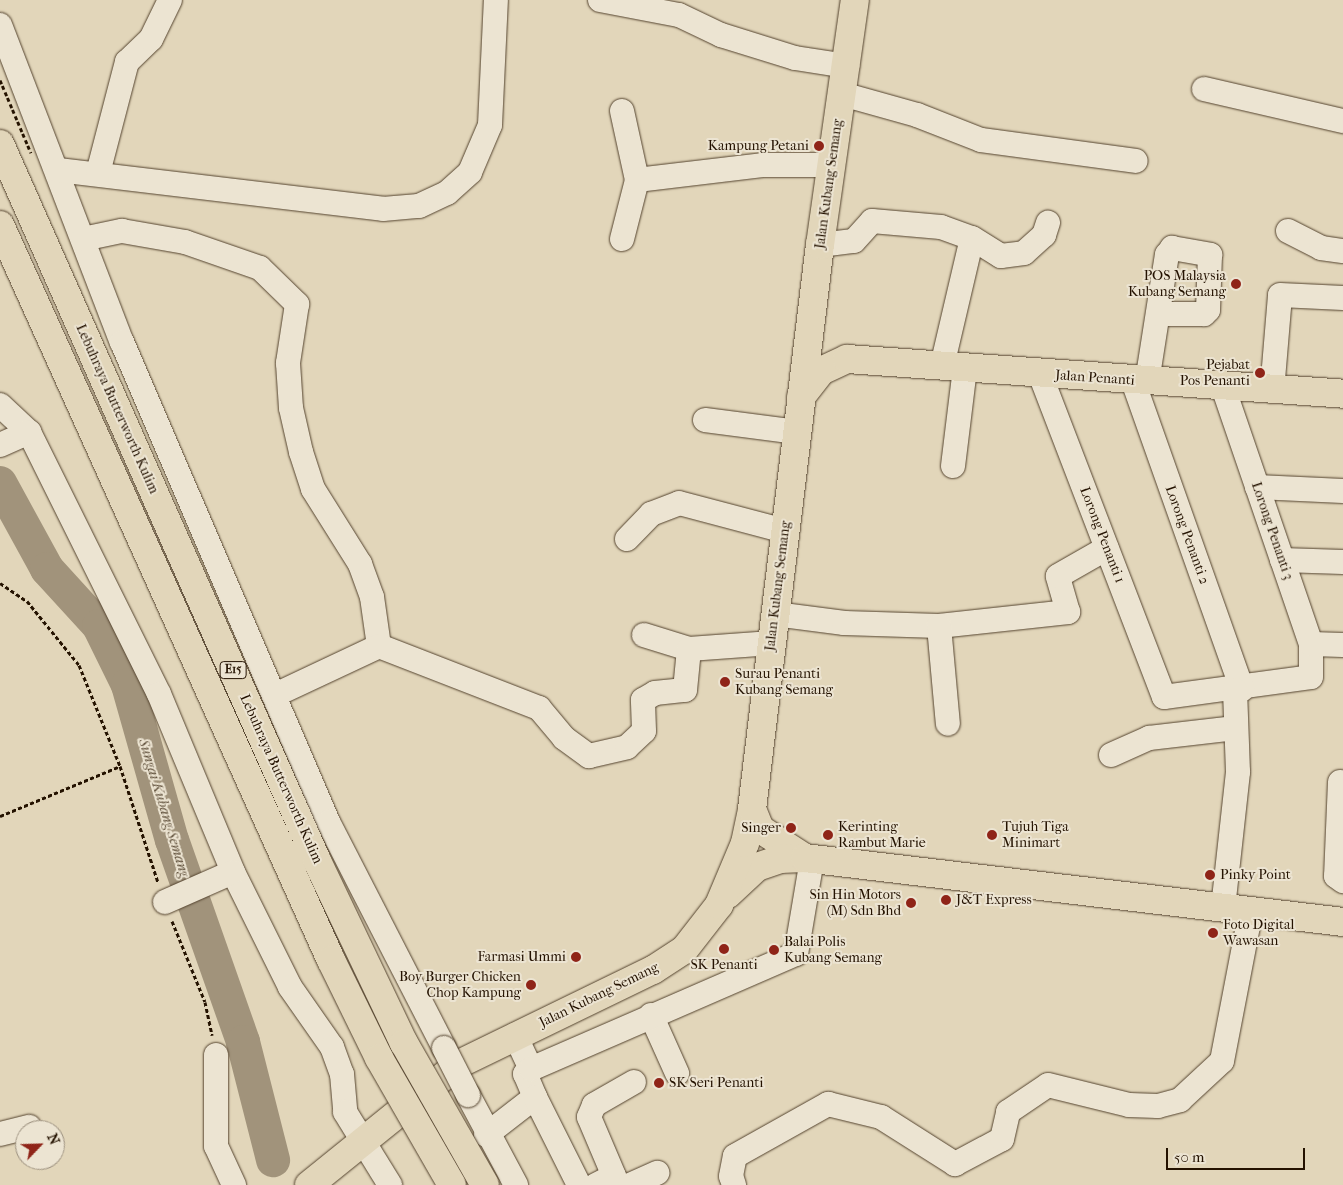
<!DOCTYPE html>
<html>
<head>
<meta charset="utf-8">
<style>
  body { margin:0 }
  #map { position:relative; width:1343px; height:1185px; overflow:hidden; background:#e2d6ba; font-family:"IM FELL French Canon",serif }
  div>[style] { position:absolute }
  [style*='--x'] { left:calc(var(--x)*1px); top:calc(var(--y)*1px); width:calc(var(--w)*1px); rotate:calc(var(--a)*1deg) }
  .river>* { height:34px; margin:-17px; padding:0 17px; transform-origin:17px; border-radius:17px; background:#a1937b }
  .path>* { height:3px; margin-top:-1.5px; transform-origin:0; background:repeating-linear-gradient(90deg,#241200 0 4px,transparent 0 6.5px) }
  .roads { filter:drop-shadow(0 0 1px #54432e) drop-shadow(0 0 1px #54432e) }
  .minor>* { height:24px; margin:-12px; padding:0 12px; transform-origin:12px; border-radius:12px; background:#ece4d2 }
  .major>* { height:28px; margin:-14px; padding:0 14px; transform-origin:14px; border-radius:14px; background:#e2d6ba }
  .path-bridge>* { height:3px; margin-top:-1.5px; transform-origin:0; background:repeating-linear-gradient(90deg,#241200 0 4px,transparent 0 6.5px) }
  .bridges { filter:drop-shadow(0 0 1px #54432e) drop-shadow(0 0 1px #54432e) }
  .minor-bridge>* { height:24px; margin:-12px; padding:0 12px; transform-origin:12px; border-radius:12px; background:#ece4d2 }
  .highway-bridge>* { height:28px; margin:-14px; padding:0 14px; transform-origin:14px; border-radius:14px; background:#e2d6ba }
  .dots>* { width:14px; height:14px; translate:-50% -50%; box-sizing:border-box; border:2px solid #ece4d2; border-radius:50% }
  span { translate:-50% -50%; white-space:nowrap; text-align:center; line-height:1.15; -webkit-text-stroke:4px #ece4d2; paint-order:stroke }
  .shield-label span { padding:1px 4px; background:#ece4d2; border:1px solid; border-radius:4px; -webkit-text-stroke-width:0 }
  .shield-label { font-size:12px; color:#241200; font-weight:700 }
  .poi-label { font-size:14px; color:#241200 }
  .right { translate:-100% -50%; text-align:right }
  .left { translate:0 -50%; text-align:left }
  .street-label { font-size:14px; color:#241200 }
  .water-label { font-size:15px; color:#5c4c37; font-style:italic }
  .north { position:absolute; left:15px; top:1120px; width:50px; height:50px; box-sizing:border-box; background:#ece4d2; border:1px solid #9c907e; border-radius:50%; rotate:66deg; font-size:14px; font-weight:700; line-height:20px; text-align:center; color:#241200 }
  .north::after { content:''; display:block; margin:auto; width:18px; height:22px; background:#8f2418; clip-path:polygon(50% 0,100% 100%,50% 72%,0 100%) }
  .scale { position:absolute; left:1166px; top:1148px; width:139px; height:22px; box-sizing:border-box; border:2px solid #241200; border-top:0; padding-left:6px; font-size:15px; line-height:18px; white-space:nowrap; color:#241200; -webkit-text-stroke:4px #ece4d2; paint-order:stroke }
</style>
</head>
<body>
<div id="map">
  <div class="river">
    <div style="--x:0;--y:483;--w:98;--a:61.3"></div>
    <div style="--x:47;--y:569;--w:77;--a:47.6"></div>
    <div style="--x:99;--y:626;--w:66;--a:63.8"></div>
    <div style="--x:128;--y:685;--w:161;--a:74.2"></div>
    <div style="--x:172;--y:840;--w:214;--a:70.6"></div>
    <div style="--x:243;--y:1042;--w:122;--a:75.7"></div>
  </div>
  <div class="path">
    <div style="--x:0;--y:583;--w:32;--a:34"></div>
    <div style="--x:27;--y:601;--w:82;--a:50.9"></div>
    <div style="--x:79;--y:665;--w:109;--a:67.9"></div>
    <div style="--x:120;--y:766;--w:122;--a:71.9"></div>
    <div style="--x:0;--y:816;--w:130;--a:-22.6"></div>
    <div style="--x:172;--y:921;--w:87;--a:67.8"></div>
    <div style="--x:205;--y:1002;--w:34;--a:78"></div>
  </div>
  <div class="roads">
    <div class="minor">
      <div style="--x:600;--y:0;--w:80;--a:10.8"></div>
      <div style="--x:679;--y:15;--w:47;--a:25.5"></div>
      <div style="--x:721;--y:35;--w:77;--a:17.3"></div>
      <div style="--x:795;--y:58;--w:53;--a:8.7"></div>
      <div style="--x:0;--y:25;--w:340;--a:69"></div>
      <div style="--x:122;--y:342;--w:522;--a:66.77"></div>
      <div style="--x:328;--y:822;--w:254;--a:62.8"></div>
      <div style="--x:1204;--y:89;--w:143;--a:13"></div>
      <div style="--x:842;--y:94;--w:78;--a:15.6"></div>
      <div style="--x:917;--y:115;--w:69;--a:21.3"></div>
      <div style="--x:981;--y:140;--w:156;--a:7.7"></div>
      <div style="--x:622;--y:111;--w:71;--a:77.7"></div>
      <div style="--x:58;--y:170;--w:327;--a:6.8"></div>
      <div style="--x:383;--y:209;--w:36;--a:-5"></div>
      <div style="--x:419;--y:206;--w:31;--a:-25"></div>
      <div style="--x:447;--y:193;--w:31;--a:-42"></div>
      <div style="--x:470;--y:172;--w:51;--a:-66.9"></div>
      <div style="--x:490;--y:125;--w:125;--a:-87.3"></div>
      <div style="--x:98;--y:173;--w:115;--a:-75.4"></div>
      <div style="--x:127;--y:62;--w:33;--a:-44"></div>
      <div style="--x:151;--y:39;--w:43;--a:-64"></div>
      <div style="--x:1288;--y:231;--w:37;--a:27"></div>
      <div style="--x:1321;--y:248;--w:22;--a:8"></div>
      <div style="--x:83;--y:239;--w:40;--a:-12"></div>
      <div style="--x:122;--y:231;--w:64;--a:9.9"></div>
      <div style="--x:185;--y:242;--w:79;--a:19.1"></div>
      <div style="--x:260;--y:268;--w:52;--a:44.2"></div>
      <div style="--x:297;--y:304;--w:60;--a:98.7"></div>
      <div style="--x:288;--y:363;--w:45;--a:86.2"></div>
      <div style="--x:291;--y:408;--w:45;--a:77.2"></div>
      <div style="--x:301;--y:452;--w:39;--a:72"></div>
      <div style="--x:313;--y:489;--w:89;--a:57.9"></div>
      <div style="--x:360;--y:564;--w:35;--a:70"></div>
      <div style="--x:372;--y:597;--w:49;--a:81.9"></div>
      <div style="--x:622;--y:239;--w:61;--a:-75.7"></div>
      <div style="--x:637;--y:180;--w:126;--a:-6.8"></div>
      <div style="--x:762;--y:165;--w:69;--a:0"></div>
      <div style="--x:820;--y:245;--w:34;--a:-7"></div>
      <div style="--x:854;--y:241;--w:27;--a:-48"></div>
      <div style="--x:872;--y:221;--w:69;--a:5"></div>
      <div style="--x:941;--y:227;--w:33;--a:20"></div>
      <div style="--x:942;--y:366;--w:131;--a:-76.8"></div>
      <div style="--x:972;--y:238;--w:34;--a:32"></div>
      <div style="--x:1001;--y:256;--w:23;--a:-7"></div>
      <div style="--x:1024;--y:253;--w:27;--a:-42"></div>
      <div style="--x:1044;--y:235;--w:13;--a:-72"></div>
      <div style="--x:1040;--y:374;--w:346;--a:69"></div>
      <div style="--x:1164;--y:697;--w:148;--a:-7.7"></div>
      <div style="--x:1311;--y:677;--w:33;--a:-90"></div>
      <div style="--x:1311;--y:644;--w:272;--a:-108.9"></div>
      <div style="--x:1133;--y:381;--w:327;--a:70.5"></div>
      <div style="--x:1147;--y:382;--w:129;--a:-81.1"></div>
      <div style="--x:1167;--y:255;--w:9;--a:-54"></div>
      <div style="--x:1172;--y:248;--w:39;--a:10"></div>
      <div style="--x:1210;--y:255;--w:55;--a:92.1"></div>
      <div style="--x:1208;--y:310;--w:6;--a:135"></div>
      <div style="--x:1204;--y:314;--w:46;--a:180"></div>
      <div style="--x:1272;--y:391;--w:96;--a:-85.2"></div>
      <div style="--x:1280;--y:295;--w:63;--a:2.7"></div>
      <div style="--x:0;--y:405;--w:40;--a:43"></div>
      <div style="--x:29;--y:432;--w:292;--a:63.6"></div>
      <div style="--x:159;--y:694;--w:193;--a:67.4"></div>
      <div style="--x:233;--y:872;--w:128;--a:63.6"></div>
      <div style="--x:290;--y:987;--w:73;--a:55"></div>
      <div style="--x:332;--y:1047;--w:29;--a:70"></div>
      <div style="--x:342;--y:1074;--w:38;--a:85"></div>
      <div style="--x:345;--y:1112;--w:86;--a:58.3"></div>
      <div style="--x:705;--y:420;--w:93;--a:7.4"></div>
      <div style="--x:0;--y:445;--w:32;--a:-24"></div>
      <div style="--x:953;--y:466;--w:99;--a:-83"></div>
      <div style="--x:1257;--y:487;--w:86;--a:2.7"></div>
      <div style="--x:627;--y:539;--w:35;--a:-46"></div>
      <div style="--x:651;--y:514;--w:30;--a:-21"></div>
      <div style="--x:679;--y:503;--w:110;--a:14.8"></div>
      <div style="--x:1282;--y:560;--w:61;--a:1.9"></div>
      <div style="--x:775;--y:614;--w:70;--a:7.4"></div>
      <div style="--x:844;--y:623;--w:95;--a:1.8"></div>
      <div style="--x:939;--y:626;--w:130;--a:-6.2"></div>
      <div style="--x:1068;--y:612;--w:37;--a:-106"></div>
      <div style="--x:1058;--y:576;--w:56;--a:-29.7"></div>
      <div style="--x:939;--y:626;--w:98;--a:84.8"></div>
      <div style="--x:644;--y:635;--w:47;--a:17.3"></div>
      <div style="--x:1311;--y:644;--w:32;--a:2"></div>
      <div style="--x:275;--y:695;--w:115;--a:-25.2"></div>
      <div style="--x:379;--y:646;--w:172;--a:21.2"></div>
      <div style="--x:539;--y:708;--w:39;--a:50"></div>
      <div style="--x:564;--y:738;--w:31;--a:36"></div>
      <div style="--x:589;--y:756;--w:39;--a:-13"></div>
      <div style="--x:627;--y:747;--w:23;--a:-43"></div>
      <div style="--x:644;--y:731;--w:31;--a:-92"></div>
      <div style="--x:643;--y:700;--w:14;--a:-30"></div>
      <div style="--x:655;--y:693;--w:30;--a:-6"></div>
      <div style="--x:685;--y:690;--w:41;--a:-84.4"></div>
      <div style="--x:689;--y:649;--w:83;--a:-4.1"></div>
      <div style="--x:1111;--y:755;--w:42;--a:-24.1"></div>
      <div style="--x:1149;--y:738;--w:87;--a:-6.6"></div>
      <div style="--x:1340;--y:782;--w:94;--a:92.4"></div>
      <div style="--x:1336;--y:876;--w:9;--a:36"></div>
      <div style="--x:165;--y:902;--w:74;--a:-23.8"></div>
      <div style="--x:1223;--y:908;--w:137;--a:-83.7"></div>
      <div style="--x:1238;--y:772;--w:82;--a:-92.1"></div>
      <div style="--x:651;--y:1015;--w:64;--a:65.9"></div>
      <div style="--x:515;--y:1035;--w:38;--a:65"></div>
      <div style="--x:216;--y:1055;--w:91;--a:90"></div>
      <div style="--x:216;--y:1146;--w:43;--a:65.2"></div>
      <div style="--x:468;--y:1095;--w:102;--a:61.9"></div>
      <div style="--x:535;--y:1097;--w:25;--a:-113"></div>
      <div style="--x:525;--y:1074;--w:8;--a:-40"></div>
      <div style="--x:531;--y:1069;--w:289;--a:-23.5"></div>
      <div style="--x:796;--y:954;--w:96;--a:-80.4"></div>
      <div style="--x:0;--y:1134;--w:30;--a:-14"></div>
      <div style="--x:486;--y:1135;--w:62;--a:-37.8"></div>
      <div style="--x:535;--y:1097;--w:98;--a:63.4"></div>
      <div style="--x:596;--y:1185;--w:20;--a:-27"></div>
      <div style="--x:614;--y:1176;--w:64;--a:-113"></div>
      <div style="--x:589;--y:1117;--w:13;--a:-67"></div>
      <div style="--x:594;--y:1105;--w:46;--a:-29.9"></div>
      <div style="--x:630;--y:1185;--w:30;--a:-24"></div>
      <div style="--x:734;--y:1185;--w:9;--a:-108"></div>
      <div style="--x:731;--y:1176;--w:20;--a:-79"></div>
      <div style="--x:735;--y:1156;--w:107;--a:-29.2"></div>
      <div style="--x:828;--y:1104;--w:55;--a:13.8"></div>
      <div style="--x:881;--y:1117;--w:88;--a:32.4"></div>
      <div style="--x:955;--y:1164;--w:53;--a:-28"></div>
      <div style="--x:1002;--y:1139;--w:28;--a:-77"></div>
      <div style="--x:1008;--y:1112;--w:48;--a:-34"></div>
      <div style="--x:1048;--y:1085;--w:83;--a:13.9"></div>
      <div style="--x:1129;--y:1105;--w:29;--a:2"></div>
      <div style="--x:1158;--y:1106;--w:23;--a:-15"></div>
      <div style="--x:1180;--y:1100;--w:57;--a:-42.9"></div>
      <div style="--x:1222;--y:1061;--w:153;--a:-79.1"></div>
    </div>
    <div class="major">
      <div style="--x:801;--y:397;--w:33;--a:-52"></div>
      <div style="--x:821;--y:371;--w:29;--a:-25"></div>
      <div style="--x:847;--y:359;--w:497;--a:4"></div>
      <div style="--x:752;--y:809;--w:22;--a:68"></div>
      <div style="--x:760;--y:829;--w:54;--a:32.8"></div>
      <div style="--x:728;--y:894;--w:40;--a:-43"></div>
      <div style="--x:757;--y:867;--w:24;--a:-19"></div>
      <div style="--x:780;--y:859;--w:25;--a:-2"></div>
      <div style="--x:805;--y:858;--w:542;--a:6.78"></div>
      <div style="--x:309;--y:1185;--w:193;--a:-38.9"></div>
      <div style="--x:459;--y:1064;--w:216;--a:-25.9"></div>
      <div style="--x:653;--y:970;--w:37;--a:-33"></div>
      <div style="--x:684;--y:950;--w:57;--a:-52.1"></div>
      <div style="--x:719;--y:905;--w:67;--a:-67.2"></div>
      <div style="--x:745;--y:843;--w:35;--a:-78"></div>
      <div style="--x:752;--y:809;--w:568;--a:-83.13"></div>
      <div style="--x:820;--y:245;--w:247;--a:-81.9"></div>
    </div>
  </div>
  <div class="path-bridge">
    <div style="--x:0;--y:80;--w:79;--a:67"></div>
  </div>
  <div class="bridges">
    <div class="minor-bridge">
      <div style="--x:444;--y:1048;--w:53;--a:62.9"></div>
    </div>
    <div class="highway-bridge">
      <div style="--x:0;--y:144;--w:784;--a:66.15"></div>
      <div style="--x:317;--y:861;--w:202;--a:64.5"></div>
      <div style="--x:404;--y:1043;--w:163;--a:60.3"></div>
      <div style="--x:0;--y:225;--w:806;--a:65.76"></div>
      <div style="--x:331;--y:960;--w:109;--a:63.9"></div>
      <div style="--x:379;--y:1058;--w:146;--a:60.1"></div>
    </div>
  </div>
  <div class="dots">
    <div style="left:819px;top:146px;background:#8f2418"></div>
    <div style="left:1236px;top:284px;background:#8f2418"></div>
    <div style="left:1260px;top:373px;background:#8f2418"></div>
    <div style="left:725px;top:682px;background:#8f2418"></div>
    <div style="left:791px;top:828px;background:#8f2418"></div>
    <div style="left:828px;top:835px;background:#8f2418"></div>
    <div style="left:992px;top:835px;background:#8f2418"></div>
    <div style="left:1210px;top:875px;background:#8f2418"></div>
    <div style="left:946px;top:900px;background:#8f2418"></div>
    <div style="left:911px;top:903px;background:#8f2418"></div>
    <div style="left:1213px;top:933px;background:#8f2418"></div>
    <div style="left:724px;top:949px;background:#8f2418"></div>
    <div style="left:774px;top:950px;background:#8f2418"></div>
    <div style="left:576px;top:957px;background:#8f2418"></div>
    <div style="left:531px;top:985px;background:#8f2418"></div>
    <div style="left:659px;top:1083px;background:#8f2418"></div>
  </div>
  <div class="shield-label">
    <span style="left:233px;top:670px">E15</span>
  </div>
  <div class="poi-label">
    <span class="right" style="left:809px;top:146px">Kampung Petani</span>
    <span class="right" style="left:1226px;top:284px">POS Malaysia<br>Kubang Semang</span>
    <span class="right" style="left:1250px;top:373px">Pejabat<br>Pos Penanti</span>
    <span class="left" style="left:735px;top:682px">Surau Penanti<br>Kubang Semang</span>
    <span class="left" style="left:838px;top:835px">Kerinting<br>Rambut Marie</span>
    <span class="left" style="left:1002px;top:835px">Tujuh Tiga<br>Minimart</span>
    <span class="right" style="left:781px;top:828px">Singer</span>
    <span class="left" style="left:1220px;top:875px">Pinky Point</span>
    <span class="right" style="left:901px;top:903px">Sin Hin Motors<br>(M) Sdn Bhd</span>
    <span class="left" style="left:956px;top:900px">J&amp;T Express</span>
    <span class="left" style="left:1223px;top:933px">Foto Digital<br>Wawasan</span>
    <span class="left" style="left:784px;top:950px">Balai Polis<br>Kubang Semang</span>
    <span class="right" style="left:566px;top:957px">Farmasi Ummi</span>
    <span style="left:724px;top:965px">SK Penanti</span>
    <span class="right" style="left:521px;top:985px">Boy Burger Chicken<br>Chop Kampung</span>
    <span class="left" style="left:669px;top:1083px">SK Seri Penanti</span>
  </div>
  <div class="street-label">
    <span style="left:829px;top:184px;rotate:-82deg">Jalan Kubang Semang</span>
    <span style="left:1095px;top:378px;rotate:4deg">Jalan Penanti</span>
    <span style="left:117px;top:409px;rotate:66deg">Lebuhraya Butterworth Kulim</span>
    <span style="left:1272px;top:531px;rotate:71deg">Lorong Penanti 3</span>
    <span style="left:1102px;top:535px;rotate:69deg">Lorong Penanti 1</span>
    <span style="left:1187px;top:535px;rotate:70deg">Lorong Penanti 2</span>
    <span style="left:778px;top:586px;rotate:-83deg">Jalan Kubang Semang</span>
    <span style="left:281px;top:779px;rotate:66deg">Lebuhraya Butterworth Kulim</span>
    <span style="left:599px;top:995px;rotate:-26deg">Jalan Kubang Semang</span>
  </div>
  <div class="water-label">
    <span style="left:164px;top:808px;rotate:73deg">Sungai Kubang Semang</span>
  </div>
  <div class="north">N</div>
  <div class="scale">50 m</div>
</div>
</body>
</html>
